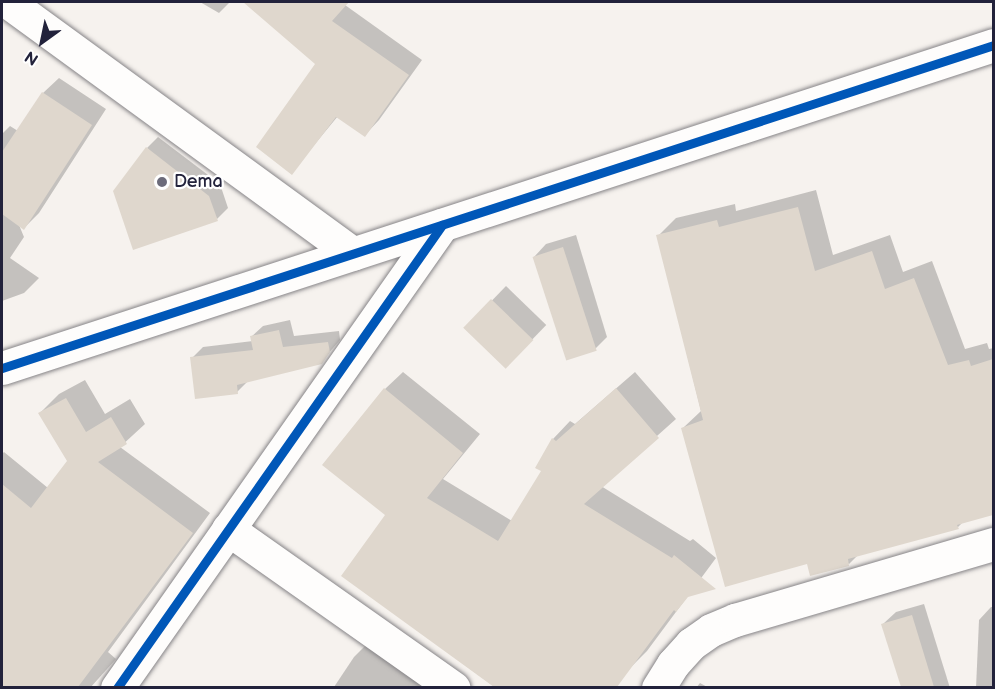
<!DOCTYPE html>
<html>
<head>
<meta charset="utf-8">
<style>
  body { margin:0 }
  #map { position:relative; width:995px; height:689px; overflow:hidden; background:#f6f2ee; font-family:"Balsamiq Sans",sans-serif }
  div>[style] { position:absolute }
  [style*='--x'] { left:calc(var(--x)*1px); top:calc(var(--y)*1px); width:calc(var(--w)*1px); rotate:calc(var(--a)*1deg) }
  .shadow>* { inset:0; background:#0003; transform-origin:0 0 }
  .building>* { inset:0; background:#dfd7cd; transform-origin:0 0 }
  .roads { filter:drop-shadow(0 0 2px #868487) drop-shadow(0 0 2px #868487) }
  .minor>* { height:33px; margin:-16.5px; padding:0 16.5px; transform-origin:16.5px; border-radius:16.5px; background:#fefdfc }
  .cycleway>* { height:9px; margin:-4.5px; padding:0 4.5px; transform-origin:4.5px; border-radius:4.5px; background:#0057b8 }
  .dots>* { width:16px; height:16px; translate:-50% -50%; box-sizing:border-box; border:3px solid #fff; border-radius:50% }
  span { translate:-50% -50%; white-space:nowrap; text-align:center; line-height:1.15; -webkit-text-stroke:4.5px #fff; paint-order:stroke }
  .poi-label { font-size:18px; color:#22223b }
  .left { translate:0 -50%; text-align:left }
  .frame { position:absolute; inset:0; border:3px solid #22223b; pointer-events:none }
  .north { position:absolute; left:12px; top:12px; width:60px; height:60px; -webkit-text-stroke:4px #fff; paint-order:stroke; rotate:213deg; font-size:16px; font-weight:700; line-height:24px; text-align:center; color:#22223b }
  .north::after { content:''; display:block; margin:auto; width:21px; height:27px; background:#22223b; clip-path:polygon(50% 0,100% 100%,50% 72%,0 100%) }
</style>
</head>
<body>
<div id="map">
  <div class="shadow">
    <div style="clip-path:polygon(200px 2px,230px 2px,219px 13px)"></div>
    <div style="clip-path:polygon(246px 2px,349px 2px,345px 5px,422px 60px,379px 120px,365px 135px,338px 116px,291px 173px,317px 63px)"></div>
    <div style="clip-path:polygon(59px 78px,106px 109px,39px 213px,24px 228px,19px 225px,24px 237px,10px 258px,39px 278px,24px 293px,2px 301px,2px 134px,10px 126px,18px 131px,43px 93px)"></div>
    <div style="clip-path:polygon(158px 137px,220px 184px,228px 208px,217px 219px,147px 148px)"></div>
    <div style="clip-path:polygon(816px 190px,833px 255px,890px 235px,903px 272px,932px 261px,965px 349px,987px 343px,989px 349px,994px 348px,994px 513px,964px 521px,958px 527px,858px 555px,849px 564px,683px 428px,701px 411px,658px 236px,676px 218px,735px 204px,736px 211px)"></div>
    <div style="clip-path:polygon(576px 235px,607px 337px,595px 349px,534px 257px,546px 244px)"></div>
    <div style="left:506px;top:286px;width:56px;height:59px;rotate:44deg"></div>
    <div style="clip-path:polygon(290px 320px,294px 336px,339px 331px,340px 340px,321px 362px,248px 381px,237px 392px,192px 358px,203px 347px,253px 341px,251px 337px,263px 326px)"></div>
    <div style="clip-path:polygon(403px 372px,480px 434px,443px 479px,512px 521px,543px 471px,553px 439px,570px 421px,575px 424px,635px 372px,676px 419px,601px 486px,690px 541px,693px 539px,716px 558px,647px 651px,629px 669px,626px 666px,610px 688px,496px 688px,343px 575px,387px 515px,385px 389px)"></div>
    <div style="clip-path:polygon(85px 380px,105px 414px,130px 399px,145px 424px,120px 447px,210px 513px,108px 652px,116px 659px,90px 688px,2px 688px,2px 454px,4px 452px,48px 488px,68px 461px,40px 413px,59px 394px)"></div>
    <div style="clip-path:polygon(924px 604px,950px 688px,903px 688px,883px 624px,896px 612px)"></div>
    <div style="clip-path:polygon(991px 607px,994px 607px,994px 688px,976px 688px,979px 620px)"></div>
    <div style="clip-path:polygon(368px 643px,435px 688px,334px 687px,354px 657px)"></div>
    <div style="clip-path:polygon(700px 683px,709px 688px,696px 688px)"></div>
  </div>
  <div class="building">
    <div style="clip-path:polygon(243px 2px,349px 2px,332px 21px,409px 75px,365px 137px,336px 117px,292px 175px,256px 147px,315px 64px)"></div>
    <div style="clip-path:polygon(42px 92px,92px 125px,24px 230px,2px 214px,2px 152px)"></div>
    <div style="clip-path:polygon(146px 147px,209px 196px,218px 221px,133px 250px,113px 191px)"></div>
    <div style="clip-path:polygon(798px 207px,815px 271px,872px 251px,885px 289px,914px 278px,948px 365px,969px 360px,971px 366px,993px 359px,993px 515px,957px 525px,959px 529px,848px 559px,849px 566px,810px 576px,807px 564px,725px 587px,681px 428px,703px 420px,656px 235px,717px 220px,719px 227px)"></div>
    <div style="left:563px;top:247px;width:109px;height:32px;rotate:72deg"></div>
    <div style="left:491px;top:299px;width:59px;height:40px;rotate:44deg"></div>
    <div style="clip-path:polygon(279px 330px,283px 347px,328px 342px,330px 352px,322px 364px,237px 385px,238px 394px,195px 399px,190px 357px,253px 350px,250px 336px)"></div>
    <div style="clip-path:polygon(384px 388px,463px 453px,427px 498px,498px 541px,541px 471px,535px 468px,552px 438px,556px 441px,616px 388px,659px 438px,584px 504px,672px 558px,674px 555px,716px 589px,688px 597px,676px 612px,674px 610px,617px 687px,494px 687px,341px 576px,385px 515px,322px 465px)"></div>
    <div style="clip-path:polygon(66px 398px,86px 432px,111px 417px,127px 444px,98px 462px,193px 533px,78px 687px,2px 687px,2px 484px,31px 508px,67px 461px,38px 413px)"></div>
    <div style="clip-path:polygon(912px 615px,934px 687px,901px 687px,881px 624px)"></div>
  </div>
  <div class="roads">
    <div class="minor">
      <div style="--x:8;--y:2;--w:427;--a:36.1"></div>
      <div style="--x:2;--y:368;--w:1043;--a:-18.04"></div>
      <div style="--x:228;--y:529;--w:276;--a:35.2"></div>
      <div style="--x:117;--y:688;--w:566;--a:-54.93"></div>
      <div style="--x:658;--y:688;--w:28;--a:-58"></div>
      <div style="--x:673;--y:664;--w:27;--a:-48"></div>
      <div style="--x:691;--y:644;--w:24;--a:-35"></div>
      <div style="--x:711;--y:630;--w:26;--a:-23"></div>
      <div style="--x:735;--y:620;--w:270;--a:-16.4"></div>
    </div>
  </div>
  <div class="cycleway">
    <div style="--x:2;--y:368;--w:1043;--a:-18.04"></div>
    <div style="--x:117;--y:688;--w:566;--a:-54.93"></div>
  </div>
  <div class="dots">
    <div style="left:162px;top:182px;background:#6c6b7a"></div>
  </div>
  <div class="poi-label">
    <span class="left" style="left:174px;top:182px">Dema</span>
  </div>
  <div class="frame"></div>
  <div class="north">N</div>
</div>
</body>
</html>
